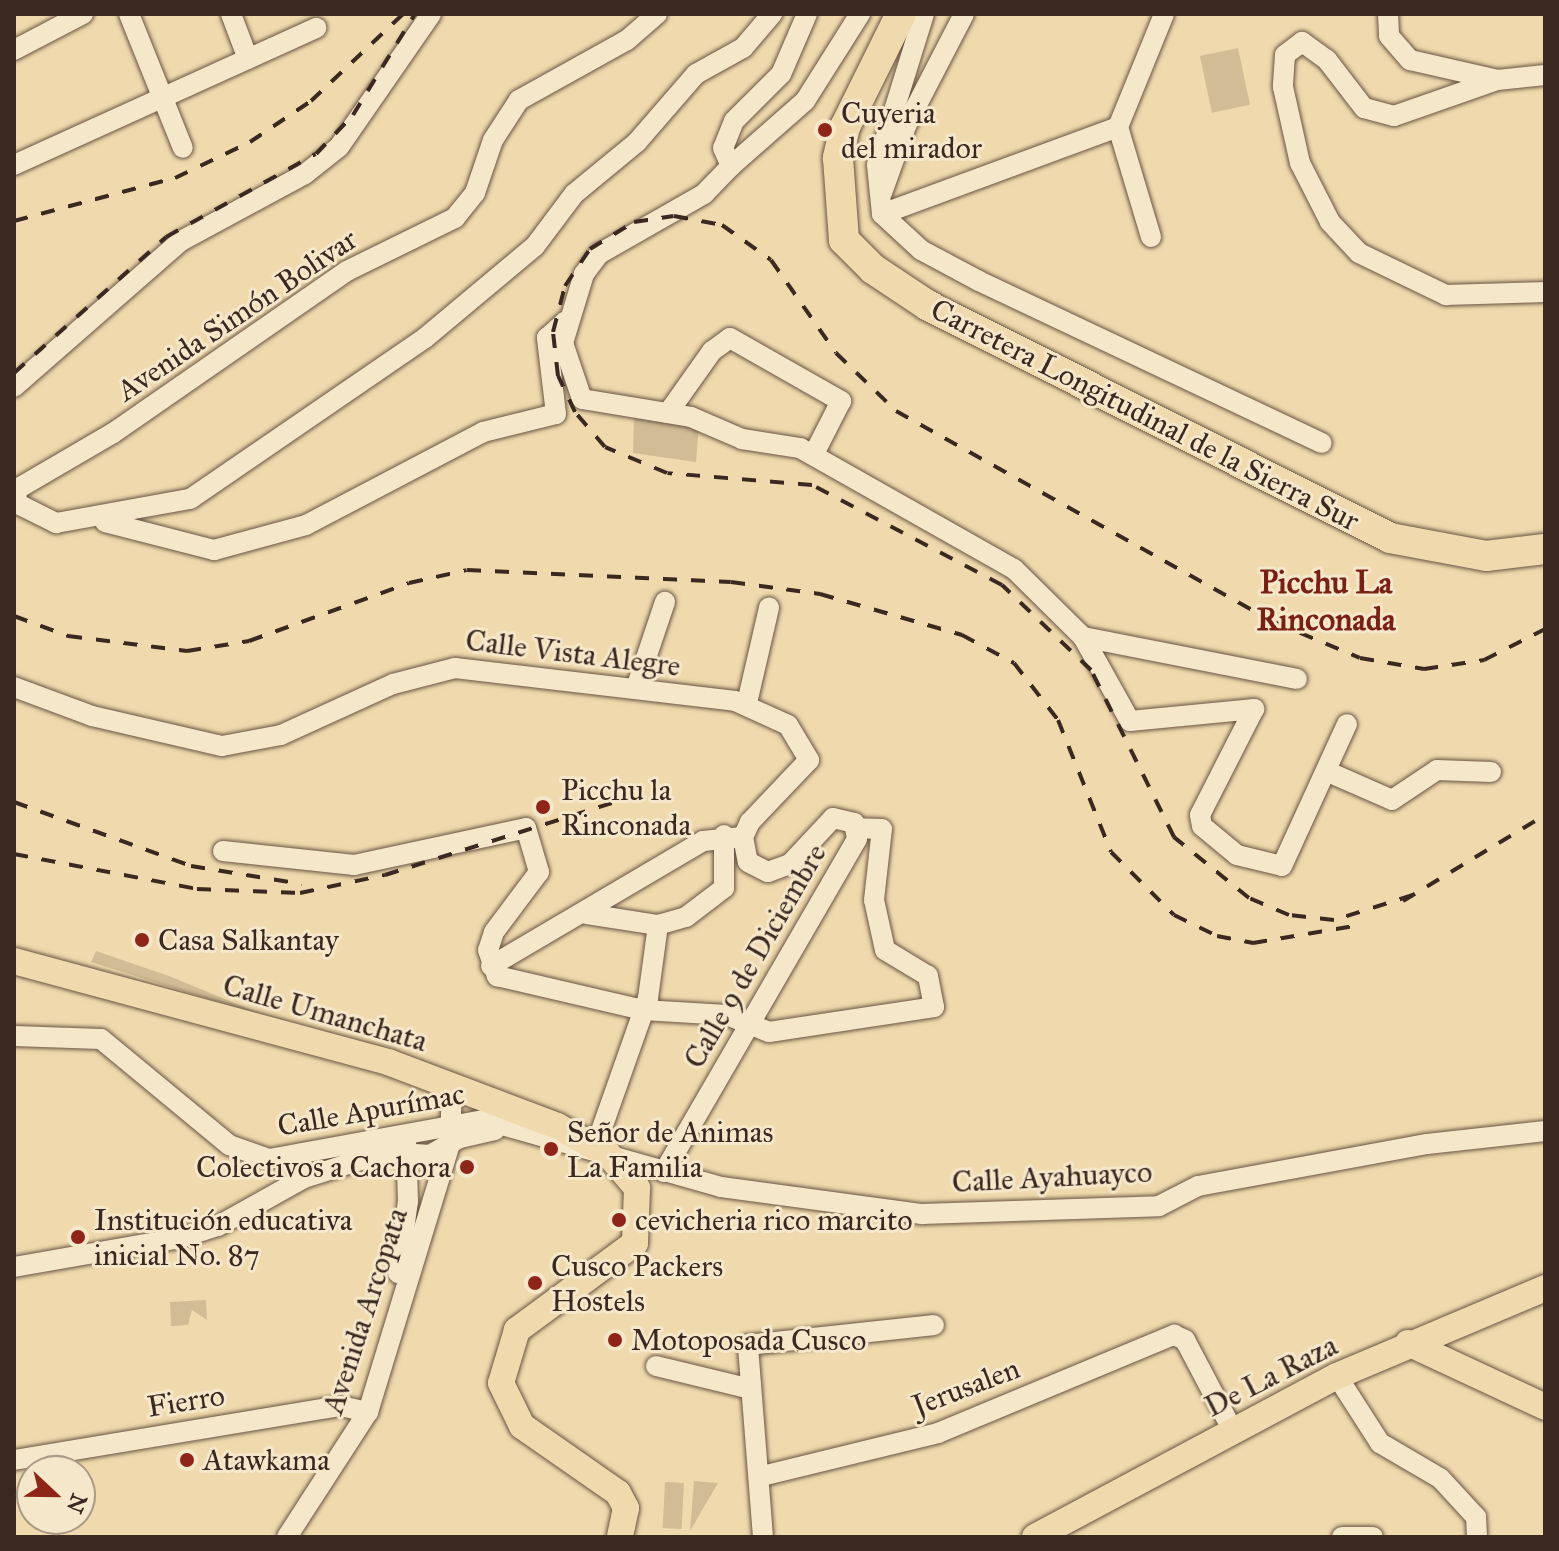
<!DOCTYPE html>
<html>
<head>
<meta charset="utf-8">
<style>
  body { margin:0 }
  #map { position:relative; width:1559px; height:1551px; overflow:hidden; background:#f0daad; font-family:"IM FELL Great Primer",serif }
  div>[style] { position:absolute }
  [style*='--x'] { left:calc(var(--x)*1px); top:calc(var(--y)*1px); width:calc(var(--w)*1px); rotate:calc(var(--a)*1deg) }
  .green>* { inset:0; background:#d1bc95; transform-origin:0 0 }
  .roads { filter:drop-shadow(0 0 2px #685444) drop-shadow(0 0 2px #685444) }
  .minor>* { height:20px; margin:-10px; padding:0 10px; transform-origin:10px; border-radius:10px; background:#f5e7ca }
  .major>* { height:26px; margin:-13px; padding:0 13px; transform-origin:13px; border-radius:13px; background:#f0daad }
  .highway>* { height:30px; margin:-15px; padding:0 15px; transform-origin:15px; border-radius:15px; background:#f0daad }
  .rail>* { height:4px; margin-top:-2px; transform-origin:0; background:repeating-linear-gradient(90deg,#3b2821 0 14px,transparent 0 28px) }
  .dots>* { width:22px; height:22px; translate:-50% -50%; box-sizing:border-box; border:4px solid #f5e7ca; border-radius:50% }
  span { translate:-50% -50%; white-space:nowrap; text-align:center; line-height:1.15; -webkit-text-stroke:6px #f5e7ca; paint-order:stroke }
  .poi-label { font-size:30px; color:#3b2821 }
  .left { translate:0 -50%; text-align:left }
  .right { translate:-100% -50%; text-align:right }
  .street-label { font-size:30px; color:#3b2821 }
  .neighbourhood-label { font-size:32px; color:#7a1f14; font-weight:700 }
  .frame { position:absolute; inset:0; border:16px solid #3b2821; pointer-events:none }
  .north { position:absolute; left:16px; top:1455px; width:80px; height:80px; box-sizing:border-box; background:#f5e7ca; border:2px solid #ab9b86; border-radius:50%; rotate:112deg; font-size:22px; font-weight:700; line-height:32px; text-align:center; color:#3b2821 }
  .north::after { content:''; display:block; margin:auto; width:28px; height:36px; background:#8f2418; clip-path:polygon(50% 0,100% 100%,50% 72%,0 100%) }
</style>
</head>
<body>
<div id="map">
  <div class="green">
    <div style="left:1238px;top:48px;width:58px;height:39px;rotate:78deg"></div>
    <div style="clip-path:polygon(634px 414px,699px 425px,696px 462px,633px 453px)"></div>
    <div style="clip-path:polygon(96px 951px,169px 976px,281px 1022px,91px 962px)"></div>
    <div style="clip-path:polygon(206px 1300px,207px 1320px,192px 1310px,188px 1325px,171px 1326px,170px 1302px)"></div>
    <div style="clip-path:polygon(694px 1481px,718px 1483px,690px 1531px)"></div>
    <div style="left:665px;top:1482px;width:19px;height:46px;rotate:3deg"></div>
  </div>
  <div class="roads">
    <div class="minor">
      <div style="--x:129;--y:14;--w:144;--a:68.1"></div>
      <div style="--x:231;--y:14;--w:48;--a:69.3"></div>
      <div style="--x:657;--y:14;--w:40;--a:139"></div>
      <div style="--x:627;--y:40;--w:124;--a:150.9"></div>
      <div style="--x:519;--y:100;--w:48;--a:123"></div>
      <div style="--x:493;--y:140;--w:56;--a:108.8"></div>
      <div style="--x:475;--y:193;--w:32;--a:129"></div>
      <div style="--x:455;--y:218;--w:120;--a:153.9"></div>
      <div style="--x:347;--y:271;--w:285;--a:145.3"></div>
      <div style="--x:113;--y:433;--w:111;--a:149.7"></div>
      <div style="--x:17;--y:489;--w:14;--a:94"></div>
      <div style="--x:16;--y:503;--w:45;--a:26.6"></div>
      <div style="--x:56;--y:523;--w:136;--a:-10.2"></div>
      <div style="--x:190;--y:499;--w:285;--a:-34.4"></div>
      <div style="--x:425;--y:338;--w:143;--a:-39.9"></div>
      <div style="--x:535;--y:246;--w:65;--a:-53.1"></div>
      <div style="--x:574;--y:194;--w:82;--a:-39.5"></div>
      <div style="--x:637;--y:142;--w:90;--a:-49.1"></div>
      <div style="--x:696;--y:74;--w:54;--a:-29"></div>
      <div style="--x:743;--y:48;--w:45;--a:-49.5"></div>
      <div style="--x:807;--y:14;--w:65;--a:113.4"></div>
      <div style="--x:781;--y:74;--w:66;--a:135"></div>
      <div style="--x:734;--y:121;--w:29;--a:112"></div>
      <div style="--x:723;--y:148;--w:20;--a:66"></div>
      <div style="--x:731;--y:166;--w:98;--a:-41.3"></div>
      <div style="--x:805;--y:101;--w:103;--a:-57.7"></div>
      <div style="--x:924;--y:14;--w:158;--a:107.3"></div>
      <div style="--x:877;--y:165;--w:49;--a:84.2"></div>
      <div style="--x:882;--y:214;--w:53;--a:42.7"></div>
      <div style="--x:921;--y:250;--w:66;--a:28.1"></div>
      <div style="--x:979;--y:281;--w:379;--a:25.3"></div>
      <div style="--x:1388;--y:14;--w:22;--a:87"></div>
      <div style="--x:1389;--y:36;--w:32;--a:49"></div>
      <div style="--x:1410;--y:60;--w:89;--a:12.9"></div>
      <div style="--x:14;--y:50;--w:78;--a:-27.6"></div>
      <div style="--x:1545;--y:75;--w:48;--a:174.1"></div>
      <div style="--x:1497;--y:80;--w:109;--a:160.7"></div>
      <div style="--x:1394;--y:116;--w:31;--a:-165"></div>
      <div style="--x:1364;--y:108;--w:61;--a:-127.6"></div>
      <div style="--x:1327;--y:60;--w:31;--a:-144"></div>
      <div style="--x:1302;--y:42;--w:21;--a:143"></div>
      <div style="--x:1285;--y:55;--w:32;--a:94"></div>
      <div style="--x:1283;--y:87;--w:78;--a:77.4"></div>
      <div style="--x:1300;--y:163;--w:66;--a:63"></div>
      <div style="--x:1330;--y:222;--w:42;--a:46.9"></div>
      <div style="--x:1359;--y:253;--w:97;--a:25.8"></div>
      <div style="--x:1446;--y:295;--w:99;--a:-1.7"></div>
      <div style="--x:14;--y:165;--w:332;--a:-24.4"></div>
      <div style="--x:731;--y:166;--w:39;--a:134"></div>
      <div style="--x:704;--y:194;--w:121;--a:150.3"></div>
      <div style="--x:599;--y:254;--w:25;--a:127"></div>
      <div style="--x:584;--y:274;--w:72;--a:106.9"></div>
      <div style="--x:563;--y:343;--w:59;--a:71.3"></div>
      <div style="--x:582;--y:399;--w:110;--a:9.4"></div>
      <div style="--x:691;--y:417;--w:56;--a:23.3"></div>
      <div style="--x:742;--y:439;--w:59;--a:8.8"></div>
      <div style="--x:800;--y:448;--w:246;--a:29.5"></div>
      <div style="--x:1014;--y:569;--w:97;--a:44.6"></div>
      <div style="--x:1083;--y:637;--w:96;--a:60.8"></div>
      <div style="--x:1130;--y:721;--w:125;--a:-5.5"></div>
      <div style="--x:1254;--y:709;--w:119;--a:117"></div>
      <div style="--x:1200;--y:815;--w:11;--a:80"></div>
      <div style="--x:1202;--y:826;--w:45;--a:39.6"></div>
      <div style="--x:1237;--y:855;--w:46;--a:13.7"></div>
      <div style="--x:1282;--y:866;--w:156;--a:-65.4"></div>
      <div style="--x:882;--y:193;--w:71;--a:-70.3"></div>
      <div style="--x:906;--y:126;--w:126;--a:-62.6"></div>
      <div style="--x:882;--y:214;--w:252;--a:-20.2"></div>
      <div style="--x:1151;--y:237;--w:115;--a:-106.7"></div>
      <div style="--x:1118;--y:127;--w:122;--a:-67.8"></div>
      <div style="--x:14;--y:387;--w:222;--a:-41.2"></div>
      <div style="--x:181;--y:241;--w:141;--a:-28.4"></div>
      <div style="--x:305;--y:174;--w:43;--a:-38.5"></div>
      <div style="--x:339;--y:147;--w:162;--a:-55.3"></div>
      <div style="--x:668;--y:413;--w:76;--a:-54.6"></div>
      <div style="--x:712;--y:351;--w:22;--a:-36"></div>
      <div style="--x:730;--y:338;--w:128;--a:29.6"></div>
      <div style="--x:841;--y:401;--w:59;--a:117"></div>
      <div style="--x:105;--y:522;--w:113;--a:14.4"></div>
      <div style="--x:214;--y:550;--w:95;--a:-15.2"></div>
      <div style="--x:306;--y:525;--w:200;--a:-27.7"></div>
      <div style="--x:483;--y:432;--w:75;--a:-13.9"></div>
      <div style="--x:556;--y:414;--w:77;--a:-96.8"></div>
      <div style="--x:547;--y:338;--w:25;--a:-42"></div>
      <div style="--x:1083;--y:637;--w:218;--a:11.1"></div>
      <div style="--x:14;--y:687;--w:83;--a:20.4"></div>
      <div style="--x:92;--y:716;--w:133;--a:13"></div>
      <div style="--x:222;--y:746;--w:60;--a:-10.6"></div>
      <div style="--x:281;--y:735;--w:123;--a:-24.5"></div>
      <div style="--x:393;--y:684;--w:64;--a:-14.5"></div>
      <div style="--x:455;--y:668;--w:282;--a:6.7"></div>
      <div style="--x:735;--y:701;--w:58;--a:24.4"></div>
      <div style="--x:788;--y:725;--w:41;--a:59"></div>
      <div style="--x:809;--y:760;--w:86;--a:133.6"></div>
      <div style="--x:750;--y:822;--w:17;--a:115"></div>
      <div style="--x:743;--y:837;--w:25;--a:79"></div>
      <div style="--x:748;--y:862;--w:22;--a:27"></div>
      <div style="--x:768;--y:872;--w:23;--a:-20"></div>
      <div style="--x:790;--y:864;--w:63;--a:-46.9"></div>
      <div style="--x:833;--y:818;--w:22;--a:13"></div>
      <div style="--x:854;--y:823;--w:16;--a:79"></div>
      <div style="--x:857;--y:839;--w:385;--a:120.1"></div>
      <div style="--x:636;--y:688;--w:91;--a:-71.4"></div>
      <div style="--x:747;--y:703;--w:98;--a:-77"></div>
      <div style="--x:1326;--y:771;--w:72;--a:23.7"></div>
      <div style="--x:1392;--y:800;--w:54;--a:-33.7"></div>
      <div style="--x:1437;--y:770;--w:54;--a:2.1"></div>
      <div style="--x:223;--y:851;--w:132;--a:6.1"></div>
      <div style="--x:354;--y:865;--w:176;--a:-12.1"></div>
      <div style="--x:526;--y:828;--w:46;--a:73.5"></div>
      <div style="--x:539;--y:872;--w:75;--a:126.9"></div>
      <div style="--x:494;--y:932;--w:19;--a:108"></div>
      <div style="--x:488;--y:950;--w:28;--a:71"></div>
      <div style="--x:497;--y:976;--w:150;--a:13.1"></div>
      <div style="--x:643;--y:1010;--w:84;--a:3.4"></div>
      <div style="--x:727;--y:1015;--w:45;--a:22"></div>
      <div style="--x:769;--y:1032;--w:167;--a:-8.6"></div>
      <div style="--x:934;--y:1007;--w:32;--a:-101"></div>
      <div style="--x:928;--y:976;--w:50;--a:-148.8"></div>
      <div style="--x:885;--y:950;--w:51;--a:-102.4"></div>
      <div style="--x:874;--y:900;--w:71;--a:-83.6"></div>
      <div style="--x:882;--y:829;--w:24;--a:-178"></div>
      <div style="--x:587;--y:914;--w:72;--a:8.8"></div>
      <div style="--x:658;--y:925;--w:29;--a:-16"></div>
      <div style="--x:686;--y:917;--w:48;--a:-37.3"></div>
      <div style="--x:724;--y:888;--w:53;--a:-90"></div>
      <div style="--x:491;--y:966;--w:246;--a:-30.5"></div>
      <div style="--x:703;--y:841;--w:40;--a:-5.7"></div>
      <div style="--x:14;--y:1036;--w:87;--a:2"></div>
      <div style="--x:101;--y:1039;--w:166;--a:39.6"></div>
      <div style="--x:229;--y:1145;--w:42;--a:19.3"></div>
      <div style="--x:269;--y:1159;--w:219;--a:-10.3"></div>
      <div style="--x:484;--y:1120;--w:246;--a:15.8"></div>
      <div style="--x:721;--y:1187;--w:203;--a:7.7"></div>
      <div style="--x:922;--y:1214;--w:237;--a:-1.9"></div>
      <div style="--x:1159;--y:1206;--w:44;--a:-27.1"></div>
      <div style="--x:1198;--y:1186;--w:233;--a:-10.4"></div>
      <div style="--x:1427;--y:1144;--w:119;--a:-6.3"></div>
      <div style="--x:596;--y:1145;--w:156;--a:-70.5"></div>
      <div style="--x:648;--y:998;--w:74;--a:-82.2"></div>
      <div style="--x:14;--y:1267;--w:169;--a:-9.9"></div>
      <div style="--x:180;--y:1238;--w:40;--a:-18"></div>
      <div style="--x:218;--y:1226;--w:98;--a:-29.2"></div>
      <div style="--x:304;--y:1178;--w:86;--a:-17.6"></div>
      <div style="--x:386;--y:1152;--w:44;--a:3.9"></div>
      <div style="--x:430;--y:1155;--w:34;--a:-30"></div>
      <div style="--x:460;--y:1138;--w:36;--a:-13"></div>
      <div style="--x:398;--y:1273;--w:73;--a:-82.1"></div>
      <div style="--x:408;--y:1201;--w:59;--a:-91.9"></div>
      <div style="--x:656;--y:1366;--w:94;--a:13.6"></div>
      <div style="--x:1337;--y:1376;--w:80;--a:57.3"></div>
      <div style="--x:1380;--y:1443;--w:69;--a:30.3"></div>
      <div style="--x:1440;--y:1478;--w:53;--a:47.3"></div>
      <div style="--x:1476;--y:1517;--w:20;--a:87"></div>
      <div style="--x:14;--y:1460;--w:331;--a:-9.4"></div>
      <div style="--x:341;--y:1406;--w:28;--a:13"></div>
      <div style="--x:762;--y:1476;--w:181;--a:-13.7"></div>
      <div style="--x:938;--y:1433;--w:256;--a:-22.6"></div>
      <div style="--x:1174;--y:1335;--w:12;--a:24"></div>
      <div style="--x:1185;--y:1340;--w:103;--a:62.2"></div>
      <div style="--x:287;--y:1537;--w:149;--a:-57.1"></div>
      <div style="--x:368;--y:1412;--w:281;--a:-73"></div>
      <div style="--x:450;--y:1143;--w:58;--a:-88"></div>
      <div style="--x:763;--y:1537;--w:193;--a:-94.5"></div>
      <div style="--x:748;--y:1345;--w:187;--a:-6.1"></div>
      <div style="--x:1342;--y:1537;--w:31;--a:0"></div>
    </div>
    <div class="major">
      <div style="--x:14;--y:961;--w:387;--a:15.1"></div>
      <div style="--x:388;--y:1062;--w:181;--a:20.7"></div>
      <div style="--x:557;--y:1126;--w:58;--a:28.8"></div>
      <div style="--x:608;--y:1154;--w:45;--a:49.5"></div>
      <div style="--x:637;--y:1188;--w:55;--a:92.1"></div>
      <div style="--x:635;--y:1243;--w:147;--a:143.6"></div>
      <div style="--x:517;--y:1330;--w:55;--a:106.8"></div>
      <div style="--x:501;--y:1383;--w:48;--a:64"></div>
      <div style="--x:522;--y:1426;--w:117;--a:34.9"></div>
      <div style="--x:618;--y:1493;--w:17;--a:62"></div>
      <div style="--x:626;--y:1508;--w:30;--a:102"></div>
      <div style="--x:1408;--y:1343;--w:151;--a:25"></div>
      <div style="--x:1035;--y:1537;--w:342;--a:-28.1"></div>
      <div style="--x:1337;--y:1376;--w:226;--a:-22.9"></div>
    </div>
    <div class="highway">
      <div style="--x:901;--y:14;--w:126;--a:116.4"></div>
      <div style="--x:845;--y:127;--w:32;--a:103"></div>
      <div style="--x:838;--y:158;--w:82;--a:85.8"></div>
      <div style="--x:844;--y:240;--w:41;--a:45"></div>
      <div style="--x:873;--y:269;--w:65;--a:33.7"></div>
      <div style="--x:927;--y:305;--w:518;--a:26.71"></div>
      <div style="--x:1390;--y:538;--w:98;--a:10.6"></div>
      <div style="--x:1486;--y:556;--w:59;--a:-6.8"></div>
    </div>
  </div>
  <div class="rail">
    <div style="--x:14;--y:221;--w:167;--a:-15"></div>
    <div style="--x:175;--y:178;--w:83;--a:-25.6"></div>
    <div style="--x:250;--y:142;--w:73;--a:-33.9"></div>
    <div style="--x:311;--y:101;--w:127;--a:-43.4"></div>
    <div style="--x:14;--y:373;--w:204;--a:-41.8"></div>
    <div style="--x:166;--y:237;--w:171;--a:-29"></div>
    <div style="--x:316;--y:154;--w:54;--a:-46.5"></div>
    <div style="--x:353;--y:115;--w:119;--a:-58.5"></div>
    <div style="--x:14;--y:616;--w:58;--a:20.3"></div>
    <div style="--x:68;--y:636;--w:120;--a:7.2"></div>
    <div style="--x:187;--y:651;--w:63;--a:-9.2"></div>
    <div style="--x:249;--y:641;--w:170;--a:-19.9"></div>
    <div style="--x:409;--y:583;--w:59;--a:-12.6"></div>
    <div style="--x:467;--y:570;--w:264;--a:2.6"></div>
    <div style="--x:731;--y:582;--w:90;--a:7.7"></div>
    <div style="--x:820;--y:594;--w:148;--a:16.1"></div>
    <div style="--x:962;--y:635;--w:59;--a:28.3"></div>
    <div style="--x:1014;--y:663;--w:72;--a:52.3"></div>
    <div style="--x:1058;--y:720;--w:142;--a:68.1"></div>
    <div style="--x:1111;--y:852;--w:89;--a:45"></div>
    <div style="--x:1174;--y:915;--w:48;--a:26"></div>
    <div style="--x:1217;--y:936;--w:37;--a:11"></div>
    <div style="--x:1253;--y:943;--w:101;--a:-9.6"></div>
    <div style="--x:14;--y:802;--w:188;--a:19.9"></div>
    <div style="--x:191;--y:866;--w:112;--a:9.2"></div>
    <div style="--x:14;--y:854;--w:186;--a:10.8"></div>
    <div style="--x:197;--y:889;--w:103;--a:2.2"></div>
    <div style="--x:300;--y:893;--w:87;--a:-12"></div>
    <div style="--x:385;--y:875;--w:255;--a:-17.6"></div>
    <div style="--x:1413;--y:895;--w:83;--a:162.4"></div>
    <div style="--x:1334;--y:920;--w:45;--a:-173.7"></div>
    <div style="--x:1289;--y:915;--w:43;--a:-157"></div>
    <div style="--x:1249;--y:898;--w:97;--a:-140.9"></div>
    <div style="--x:1174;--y:837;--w:186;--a:-116.4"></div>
    <div style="--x:1091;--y:670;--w:123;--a:-136.3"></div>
    <div style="--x:1002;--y:585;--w:215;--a:-152.2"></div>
    <div style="--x:812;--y:485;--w:145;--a:-175.3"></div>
    <div style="--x:667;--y:473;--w:67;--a:-157.2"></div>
    <div style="--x:605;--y:447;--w:46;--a:-130.6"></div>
    <div style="--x:575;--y:412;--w:40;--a:-115"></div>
    <div style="--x:558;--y:376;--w:44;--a:-96.5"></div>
    <div style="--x:553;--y:332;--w:48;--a:-75.4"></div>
    <div style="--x:565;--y:286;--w:45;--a:-56"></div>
    <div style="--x:590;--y:249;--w:52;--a:-31.5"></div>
    <div style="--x:634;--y:222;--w:40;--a:-8.5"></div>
    <div style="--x:674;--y:216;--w:49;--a:10.6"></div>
    <div style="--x:722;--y:225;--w:60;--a:35.5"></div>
    <div style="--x:771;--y:260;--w:113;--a:55"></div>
    <div style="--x:836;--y:353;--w:83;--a:44"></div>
    <div style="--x:896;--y:411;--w:433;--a:29.2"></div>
    <div style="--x:1274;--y:622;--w:93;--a:22.7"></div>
    <div style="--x:1360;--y:658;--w:65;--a:9.8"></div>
    <div style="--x:1424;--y:669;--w:61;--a:-8.5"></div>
    <div style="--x:1484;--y:660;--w:68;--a:-26.9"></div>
    <div style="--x:1403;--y:901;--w:166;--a:-31.2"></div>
  </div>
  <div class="dots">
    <div style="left:825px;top:130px;background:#8f2418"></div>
    <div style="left:543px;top:807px;background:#8f2418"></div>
    <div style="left:142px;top:940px;background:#8f2418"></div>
    <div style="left:551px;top:1149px;background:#8f2418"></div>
    <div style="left:467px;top:1167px;background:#8f2418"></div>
    <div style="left:619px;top:1220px;background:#8f2418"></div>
    <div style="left:78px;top:1237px;background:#8f2418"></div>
    <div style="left:535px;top:1283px;background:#8f2418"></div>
    <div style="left:615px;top:1340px;background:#8f2418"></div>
    <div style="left:187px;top:1460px;background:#8f2418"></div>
  </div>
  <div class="poi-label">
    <span class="left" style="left:841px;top:130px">Cuyeria<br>del mirador</span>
    <span class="left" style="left:561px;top:807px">Picchu la<br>Rinconada</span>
    <span class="left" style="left:158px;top:940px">Casa Salkantay</span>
    <span class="left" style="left:567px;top:1149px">Señor de Animas<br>La Familia</span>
    <span class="right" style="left:451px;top:1167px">Colectivos a Cachora</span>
    <span class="left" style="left:94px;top:1237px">Institución educativa<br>inicial No. 87</span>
    <span class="left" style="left:635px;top:1220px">cevicheria rico marcito</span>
    <span class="left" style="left:551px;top:1283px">Cusco Packers<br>Hostels</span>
    <span class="left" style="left:631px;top:1340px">Motoposada Cusco</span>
    <span class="left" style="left:203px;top:1460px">Atawkama</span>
  </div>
  <div class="street-label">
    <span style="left:237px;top:315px;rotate:-34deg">Avenida Simón Bolivar</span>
    <span style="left:1145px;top:415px;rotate:27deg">Carretera Longitudinal de la Sierra Sur</span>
    <span style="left:573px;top:653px;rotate:7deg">Calle Vista Alegre</span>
    <span style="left:755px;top:956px;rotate:-60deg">Calle 9 de Diciembre</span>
    <span style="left:325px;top:1013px;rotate:16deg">Calle Umanchata</span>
    <span style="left:371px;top:1110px;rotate:-10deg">Calle Apurímac</span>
    <span style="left:1052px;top:1177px;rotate:-3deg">Calle Ayahuayco</span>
    <span style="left:365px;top:1311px;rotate:-72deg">Avenida Arcopata</span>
    <span style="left:1271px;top:1376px;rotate:-27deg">De La Raza</span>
    <span style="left:966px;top:1387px;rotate:-21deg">Jerusalen</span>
    <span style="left:186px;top:1401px;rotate:-9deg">Fierro</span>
  </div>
  <div class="neighbourhood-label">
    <span style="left:1326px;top:602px">Picchu La<br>Rinconada</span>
  </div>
  <div class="frame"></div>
  <div class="north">N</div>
</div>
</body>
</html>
